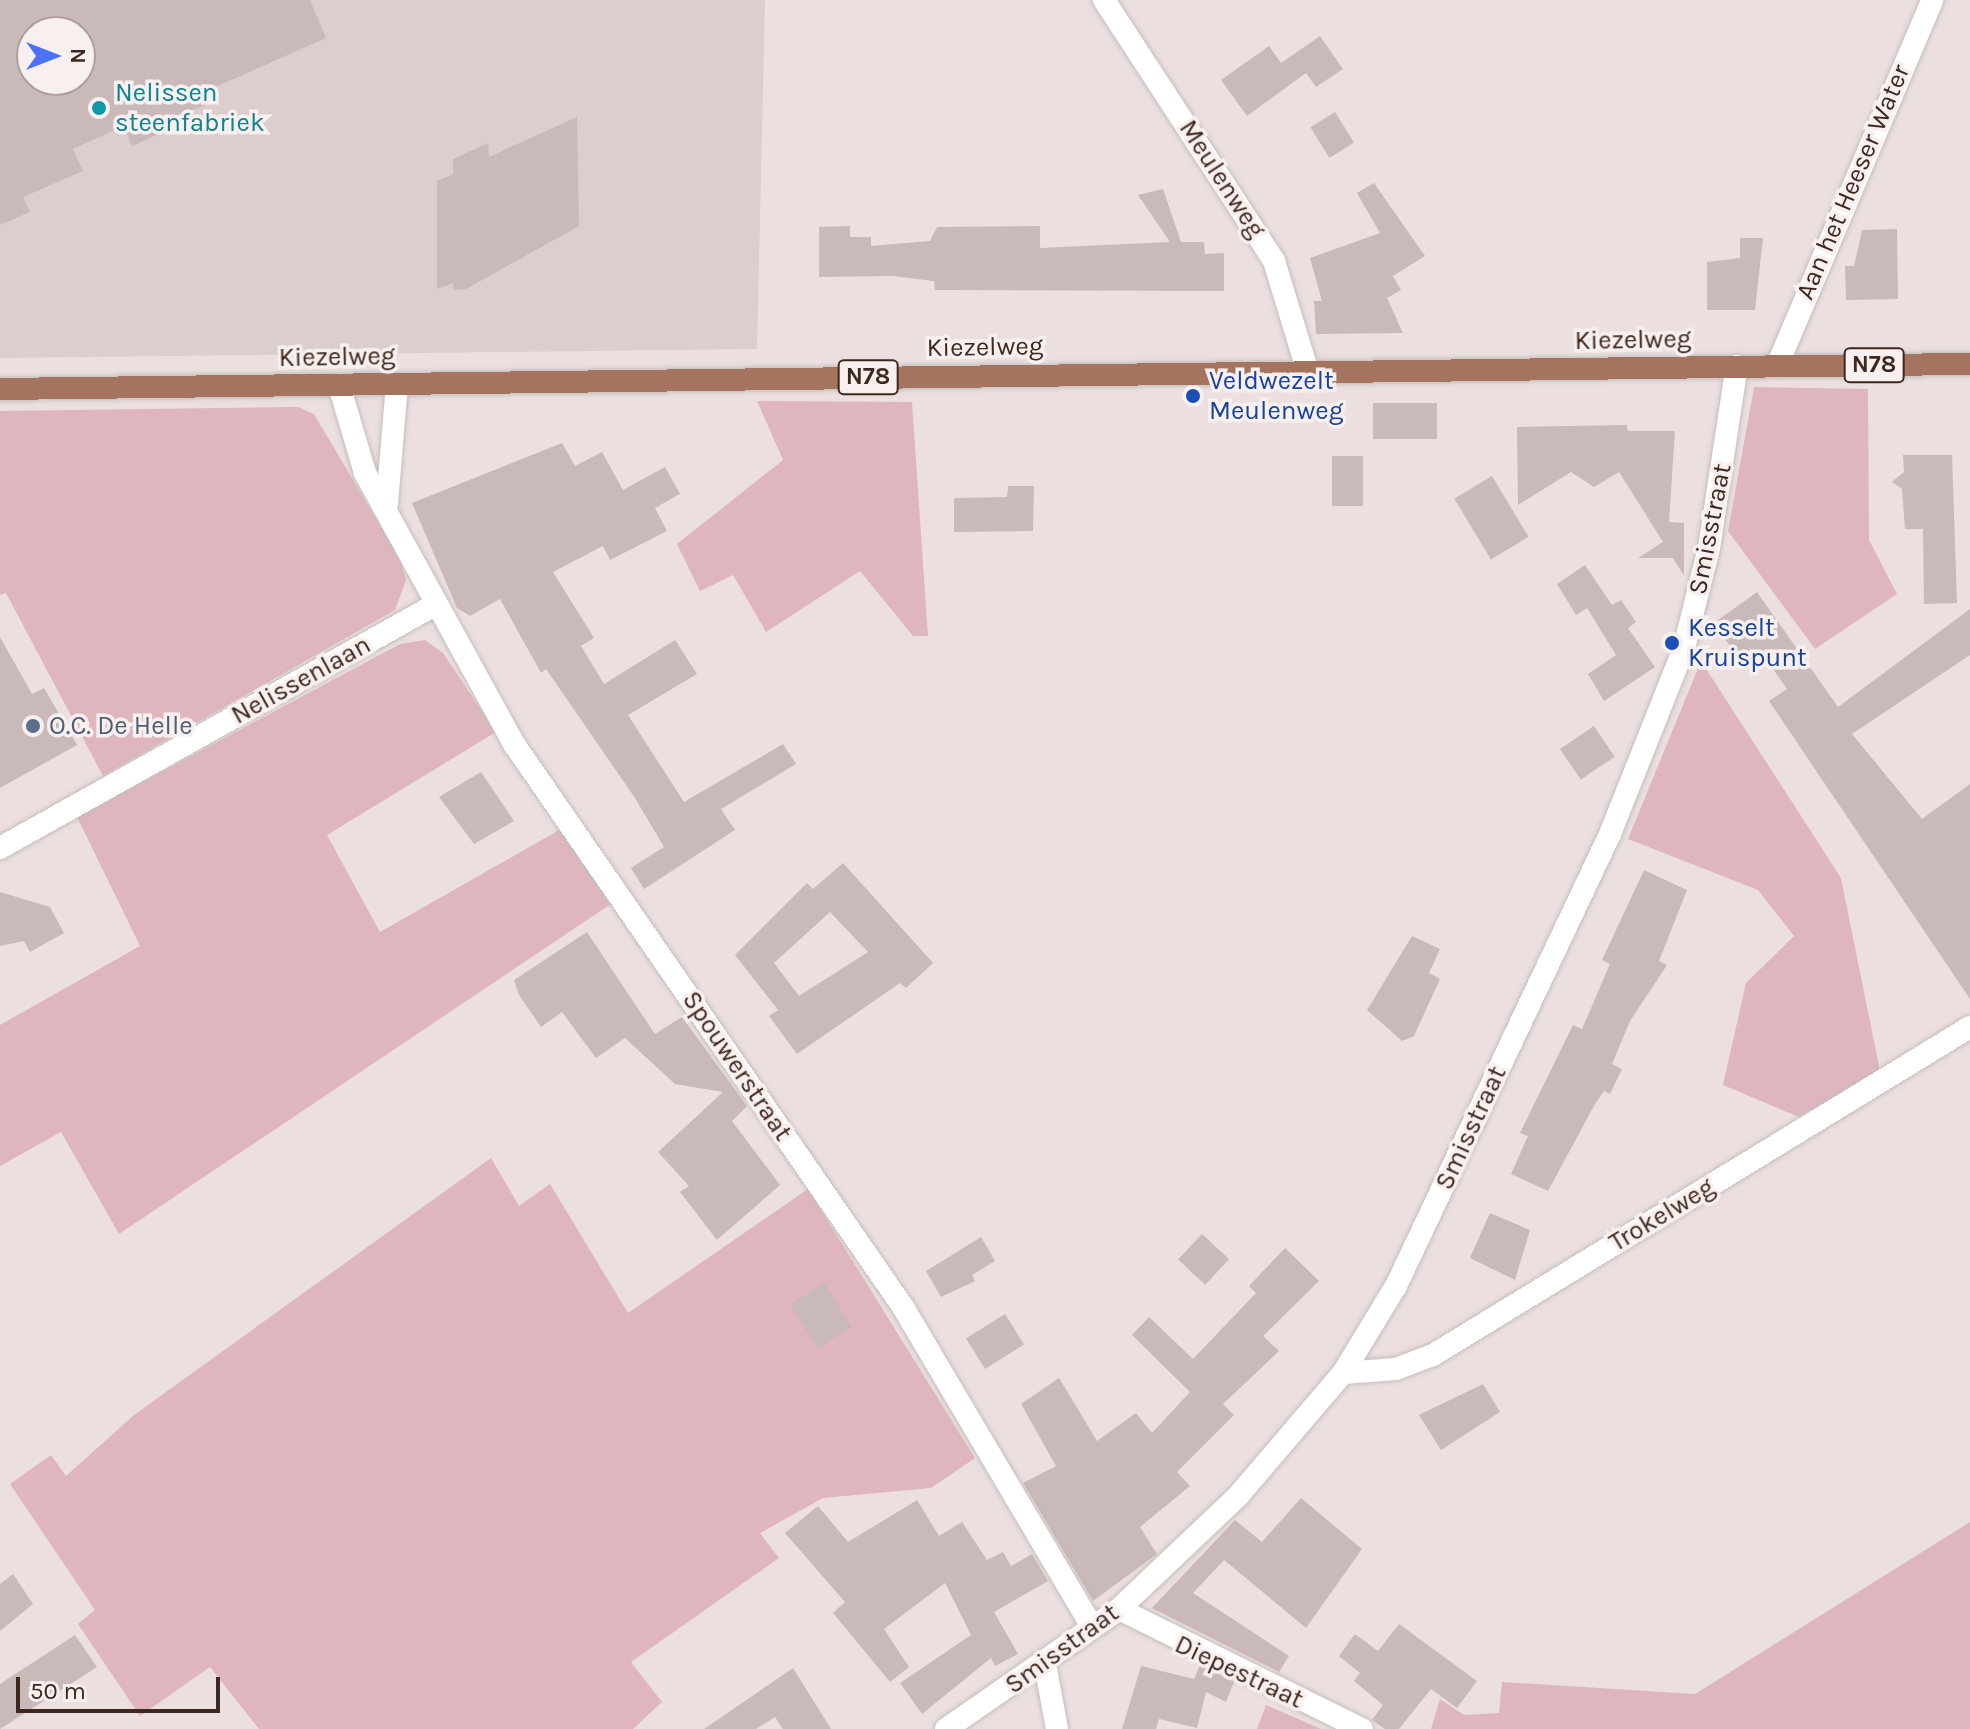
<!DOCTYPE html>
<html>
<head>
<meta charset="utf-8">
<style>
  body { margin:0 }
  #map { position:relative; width:1970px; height:1729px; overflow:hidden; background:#ebe0df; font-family:Karla,sans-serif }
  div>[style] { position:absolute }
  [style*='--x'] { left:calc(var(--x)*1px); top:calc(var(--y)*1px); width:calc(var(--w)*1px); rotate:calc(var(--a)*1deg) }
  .built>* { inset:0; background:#dbcecd }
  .green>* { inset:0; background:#dfb6bd }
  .building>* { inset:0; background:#c9b9b8; transform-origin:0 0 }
  .roads { filter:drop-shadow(0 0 2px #c5bebc) drop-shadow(0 0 2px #c5bebc) }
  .minor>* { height:22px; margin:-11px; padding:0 11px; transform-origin:11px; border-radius:11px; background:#fff }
  .primary>* { height:22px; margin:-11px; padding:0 11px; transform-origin:11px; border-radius:11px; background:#a47460 }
  .dots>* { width:22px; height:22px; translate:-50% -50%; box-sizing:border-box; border:4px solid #f8f0ef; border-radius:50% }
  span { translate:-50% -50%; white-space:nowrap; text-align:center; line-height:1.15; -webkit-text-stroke:7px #f8f0ef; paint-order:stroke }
  .shield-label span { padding:2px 6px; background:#f8f0ef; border:2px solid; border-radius:6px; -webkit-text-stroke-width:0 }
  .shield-label { font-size:24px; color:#3d271f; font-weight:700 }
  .culture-label { font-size:26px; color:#0d838f }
  .left { translate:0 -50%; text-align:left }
  .street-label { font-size:26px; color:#3d271f }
  .transit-label { font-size:26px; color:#164399 }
  .service-label { font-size:26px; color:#4e5e75 }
  .north { position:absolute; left:16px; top:16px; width:80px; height:80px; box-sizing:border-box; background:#f8f0ef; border:2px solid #ada09c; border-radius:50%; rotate:90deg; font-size:22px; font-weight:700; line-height:32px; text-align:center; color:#3d271f }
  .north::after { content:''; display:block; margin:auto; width:28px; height:36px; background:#4c71fc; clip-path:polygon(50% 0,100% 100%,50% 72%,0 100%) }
  .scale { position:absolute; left:16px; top:1677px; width:204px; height:36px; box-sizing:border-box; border:4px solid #3d271f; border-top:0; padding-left:10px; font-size:24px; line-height:28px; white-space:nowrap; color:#3d271f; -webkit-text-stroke:6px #f8f0ef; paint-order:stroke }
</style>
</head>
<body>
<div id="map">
  <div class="built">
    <div style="clip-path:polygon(evenodd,0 0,765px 0,757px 349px,0 358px,0 0,32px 32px,80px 32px,80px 80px,32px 80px,32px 32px)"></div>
  </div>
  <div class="green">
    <div style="clip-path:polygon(1754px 387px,1868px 389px,1869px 540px,1897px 594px,1815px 649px,1728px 531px)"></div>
    <div style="clip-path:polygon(757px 401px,912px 402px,928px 636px,913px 636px,860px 571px,766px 632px,733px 575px,700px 591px,677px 544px,783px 460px)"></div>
    <div style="clip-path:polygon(298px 407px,314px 414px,400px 559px,406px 580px,395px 610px,103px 776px,6px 593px,0 595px,0 411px)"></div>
    <div style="clip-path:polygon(425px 640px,443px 653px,496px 732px,327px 835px,380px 932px,561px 829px,611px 904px,119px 1234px,61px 1132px,0 1166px,0 1025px,140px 946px,77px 817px,400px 644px)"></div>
    <div style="clip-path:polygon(1701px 661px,1841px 878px,1880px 1071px,1799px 1117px,1723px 1085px,1746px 983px,1794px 936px,1758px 890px,1628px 839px)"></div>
    <div style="clip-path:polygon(491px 1158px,519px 1206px,550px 1184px,628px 1313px,808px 1189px,975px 1458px,931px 1488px,823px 1498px,760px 1533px,779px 1558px,631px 1662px,662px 1702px,633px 1729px,259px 1729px,210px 1667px,140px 1716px,78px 1624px,95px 1610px,10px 1484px,51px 1455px,66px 1476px,134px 1415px)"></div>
    <div style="clip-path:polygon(1970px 1522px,1970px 1729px,1431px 1729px,1440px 1699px,1464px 1715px,1499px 1713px,1502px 1682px,1695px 1694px)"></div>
    <div style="clip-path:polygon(1266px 1705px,1321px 1729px,1257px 1729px)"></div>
  </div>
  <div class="building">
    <div style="clip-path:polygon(evenodd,0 0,310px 0,326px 38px,202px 93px,207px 104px,189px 112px,192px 119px,132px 146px,124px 126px,73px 149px,83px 171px,23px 197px,30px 212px,0 225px,0 0,32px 32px,80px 32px,80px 80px,32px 80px,32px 32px)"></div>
    <div style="clip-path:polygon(1320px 36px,1343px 69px,1316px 87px,1306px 73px,1247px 116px,1221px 80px,1269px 46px,1281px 63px)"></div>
    <div style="left:1335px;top:112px;width:36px;height:29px;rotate:58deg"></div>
    <div style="clip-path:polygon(577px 117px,579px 226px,466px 289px,453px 290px,453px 283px,437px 289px,437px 181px,453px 174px,453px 159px,488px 143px,489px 157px)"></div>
    <div style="clip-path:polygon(1374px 183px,1425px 256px,1393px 276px,1401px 290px,1387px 298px,1403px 333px,1316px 334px,1314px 301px,1322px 301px,1310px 258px,1380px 233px,1357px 193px)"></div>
    <div style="clip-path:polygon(1163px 189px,1181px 242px,1204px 242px,1205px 254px,1224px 253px,1224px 291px,935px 290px,934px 281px,892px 276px,819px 277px,819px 227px,850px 226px,850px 237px,871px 237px,871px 246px,930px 241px,937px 227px,1040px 226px,1040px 248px,1170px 242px,1138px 195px)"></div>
    <div style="clip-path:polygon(1897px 229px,1898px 299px,1846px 300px,1845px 266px,1854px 266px,1862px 230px)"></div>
    <div style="clip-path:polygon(1740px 238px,1763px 238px,1755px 310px,1707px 310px,1707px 262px,1740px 258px)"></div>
    <div style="left:1437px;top:403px;width:36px;height:64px;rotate:90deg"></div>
    <div style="clip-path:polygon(1627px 425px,1628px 431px,1675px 431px,1669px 522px,1684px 523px,1684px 576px,1673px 558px,1638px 558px,1663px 542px,1619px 472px,1594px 487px,1571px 472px,1518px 505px,1517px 427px)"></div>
    <div style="clip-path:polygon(562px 443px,575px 466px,602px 452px,623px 490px,665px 467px,680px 494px,655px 508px,667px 531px,610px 560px,603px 546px,553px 572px,594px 638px,581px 646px,604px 684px,675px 640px,697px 674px,628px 715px,684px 802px,783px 744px,796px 764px,721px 809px,735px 830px,644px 889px,631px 868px,664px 847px,635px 798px,546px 669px,541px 673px,500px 599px,470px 616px,457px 608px,412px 503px)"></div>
    <div style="clip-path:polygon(1903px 455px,1952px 455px,1957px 603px,1924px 604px,1923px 529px,1905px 529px,1902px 489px,1892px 482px,1904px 472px)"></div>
    <div style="left:1363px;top:456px;width:50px;height:31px;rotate:90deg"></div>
    <div style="left:1492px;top:476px;width:71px;height:44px;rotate:59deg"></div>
    <div style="clip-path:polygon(1008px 486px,1034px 486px,1033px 531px,954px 532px,954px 498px,1007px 497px)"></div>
    <div style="clip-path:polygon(1585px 565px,1612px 605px,1621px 600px,1636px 622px,1628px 628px,1655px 667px,1604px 701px,1588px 674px,1616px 655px,1587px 608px,1576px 615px,1557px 584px)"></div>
    <div style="clip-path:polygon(1757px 592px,1838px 707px,1970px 609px,1970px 655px,1852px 734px,1922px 819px,1970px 784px,1970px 999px,1769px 701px,1787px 689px,1763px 655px,1749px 664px,1725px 640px,1729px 635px,1718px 620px)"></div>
    <div style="clip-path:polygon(0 637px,32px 694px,44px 688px,77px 745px,0 788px)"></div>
    <div style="left:1594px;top:726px;width:37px;height:41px;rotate:56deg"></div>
    <div style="clip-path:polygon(481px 772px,514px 821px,474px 844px,439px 797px)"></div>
    <div style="clip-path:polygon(evenodd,843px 863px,933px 963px,906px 988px,900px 983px,797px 1054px,769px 1016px,778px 1010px,735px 955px,807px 883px,813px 889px,843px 863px,830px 912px,868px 952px,799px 996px,774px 963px,830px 912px)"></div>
    <div style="clip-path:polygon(1644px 870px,1687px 890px,1659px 961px,1667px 965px,1630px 1021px,1612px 1064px,1622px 1069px,1610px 1094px,1604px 1091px,1595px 1104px,1548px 1191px,1511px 1174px,1528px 1136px,1520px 1133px,1573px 1025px,1582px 1029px,1610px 964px,1602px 960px)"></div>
    <div style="clip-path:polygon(0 892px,50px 907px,64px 933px,30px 952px,24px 941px,0 946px)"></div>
    <div style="clip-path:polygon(587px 932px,655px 1034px,682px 1017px,747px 1106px,732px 1121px,780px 1185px,717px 1240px,680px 1192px,689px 1186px,658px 1152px,723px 1092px,675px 1084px,625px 1038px,596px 1058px,562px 1012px,541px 1027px,519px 995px,514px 980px)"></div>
    <div style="clip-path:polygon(1412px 936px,1440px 949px,1429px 973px,1440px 979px,1414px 1036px,1402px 1041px,1367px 1010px)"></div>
    <div style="clip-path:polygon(1490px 1213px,1530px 1230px,1515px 1280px,1470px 1258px)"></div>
    <div style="left:1202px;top:1234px;width:37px;height:35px;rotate:43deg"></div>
    <div style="clip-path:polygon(981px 1237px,995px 1261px,972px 1275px,975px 1281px,941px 1297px,926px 1271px)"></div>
    <div style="clip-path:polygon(1285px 1248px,1319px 1281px,1263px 1336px,1279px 1351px,1223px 1404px,1234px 1415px,1177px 1472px,1190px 1486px,1140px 1527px,1157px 1554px,1093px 1601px,1023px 1483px,1056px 1466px,1021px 1404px,1059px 1378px,1097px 1441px,1136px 1413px,1152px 1433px,1190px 1392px,1132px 1335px,1149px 1317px,1193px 1359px,1256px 1293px,1249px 1286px)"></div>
    <div style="left:824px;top:1283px;width:52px;height:40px;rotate:58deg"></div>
    <div style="left:1005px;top:1314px;width:36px;height:46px;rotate:58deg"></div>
    <div style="clip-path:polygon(1483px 1384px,1500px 1412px,1441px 1450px,1419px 1415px)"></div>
    <div style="clip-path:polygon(1301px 1498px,1362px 1549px,1306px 1628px,1224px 1560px,1193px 1593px,1289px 1656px,1279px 1672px,1152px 1608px,1235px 1520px,1262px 1542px)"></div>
    <div style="clip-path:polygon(917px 1500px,939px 1536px,962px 1522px,987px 1560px,1003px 1552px,1011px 1566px,1032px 1554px,1048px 1581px,994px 1612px,1018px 1654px,995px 1666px,991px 1658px,922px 1714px,900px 1683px,971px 1635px,945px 1583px,884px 1629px,909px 1667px,890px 1682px,833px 1613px,845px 1602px,785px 1533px,818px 1506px,848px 1542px)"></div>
    <div style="clip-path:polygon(13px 1574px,33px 1604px,0 1631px,0 1584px)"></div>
    <div style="clip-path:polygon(1399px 1624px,1477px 1681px,1457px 1708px,1431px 1689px,1399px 1729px,1385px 1729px,1372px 1720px,1383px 1705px,1354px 1681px,1360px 1673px,1339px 1656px,1355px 1634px,1378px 1651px)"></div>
    <div style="clip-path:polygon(75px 1635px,97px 1667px,0 1729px,0 1684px)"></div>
    <div style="clip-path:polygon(1200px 1665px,1234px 1682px,1226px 1702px,1206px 1692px,1197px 1728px,1159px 1719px,1156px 1729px,1122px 1729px,1141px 1666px,1194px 1679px)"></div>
    <div style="clip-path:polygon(793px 1668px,831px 1729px,783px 1729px,775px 1717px,756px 1729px,704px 1729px)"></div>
  </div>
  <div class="roads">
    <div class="minor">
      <div style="--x:1104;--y:0;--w:311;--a:56.9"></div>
      <div style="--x:1274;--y:261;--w:116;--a:73"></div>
      <div style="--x:1777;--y:366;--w:397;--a:-67"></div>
      <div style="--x:339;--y:385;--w:92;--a:73.5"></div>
      <div style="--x:365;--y:473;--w:309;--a:61.2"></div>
      <div style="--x:514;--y:744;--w:684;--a:55.36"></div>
      <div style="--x:903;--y:1307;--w:372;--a:59.4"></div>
      <div style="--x:387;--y:503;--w:119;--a:-85.2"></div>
      <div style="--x:0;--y:848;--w:496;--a:-29.2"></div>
      <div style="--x:1343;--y:1373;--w:53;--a:-4.3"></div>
      <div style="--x:1396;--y:1369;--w:40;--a:-21"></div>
      <div style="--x:1433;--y:1355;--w:629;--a:-31.42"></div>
      <div style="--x:1119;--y:1609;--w:271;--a:26.3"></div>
      <div style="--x:1045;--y:1664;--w:66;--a:79.5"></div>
      <div style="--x:946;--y:1729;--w:211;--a:-34.7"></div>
      <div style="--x:1119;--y:1609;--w:164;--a:-43.5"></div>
      <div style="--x:1238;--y:1496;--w:162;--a:-49.5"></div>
      <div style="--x:1343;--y:1373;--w:102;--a:-58.7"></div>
      <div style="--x:1396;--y:1286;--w:500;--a:-64.66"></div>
      <div style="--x:1610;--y:834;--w:200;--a:-68.3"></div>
      <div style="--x:1684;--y:648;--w:103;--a:-76"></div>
      <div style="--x:1709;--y:548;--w:184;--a:-81.3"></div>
    </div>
    <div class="primary">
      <div style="--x:0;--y:389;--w:1970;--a:-0.73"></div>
    </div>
  </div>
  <div class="dots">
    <div style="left:99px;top:108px;background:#0f9aa8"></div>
    <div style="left:1193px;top:396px;background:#1a4fb4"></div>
    <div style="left:1672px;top:643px;background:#1a4fb4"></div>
    <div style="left:33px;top:726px;background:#5c6f8a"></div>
  </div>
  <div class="shield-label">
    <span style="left:1874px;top:365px">N78</span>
    <span style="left:868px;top:377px">N78</span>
  </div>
  <div class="culture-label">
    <span class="left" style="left:115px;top:108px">Nelissen<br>steenfabriek</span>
  </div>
  <div class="street-label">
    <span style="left:1222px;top:179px;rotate:57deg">Meulenweg</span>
    <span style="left:1853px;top:182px;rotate:-67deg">Aan het Heeser Water</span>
    <span style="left:1633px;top:340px;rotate:-1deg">Kiezelweg</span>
    <span style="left:985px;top:347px;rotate:-1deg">Kiezelweg</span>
    <span style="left:337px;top:357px;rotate:-1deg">Kiezelweg</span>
    <span style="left:1710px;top:529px;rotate:-79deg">Smisstraat</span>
    <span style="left:301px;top:680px;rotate:-29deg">Nelissenlaan</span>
    <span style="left:737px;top:1066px;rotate:56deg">Spouwerstraat</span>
    <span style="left:1471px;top:1128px;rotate:-65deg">Smisstraat</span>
    <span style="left:1662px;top:1215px;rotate:-31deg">Trokelweg</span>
    <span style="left:1062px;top:1649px;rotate:-36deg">Smisstraat</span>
    <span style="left:1239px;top:1672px;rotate:25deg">Diepestraat</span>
  </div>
  <div class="transit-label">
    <span class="left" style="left:1209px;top:396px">Veldwezelt<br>Meulenweg</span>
    <span class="left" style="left:1688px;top:643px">Kesselt<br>Kruispunt</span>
  </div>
  <div class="service-label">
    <span class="left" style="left:49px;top:726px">O.C. De Helle</span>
  </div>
  <div class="north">N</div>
  <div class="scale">50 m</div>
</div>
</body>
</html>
